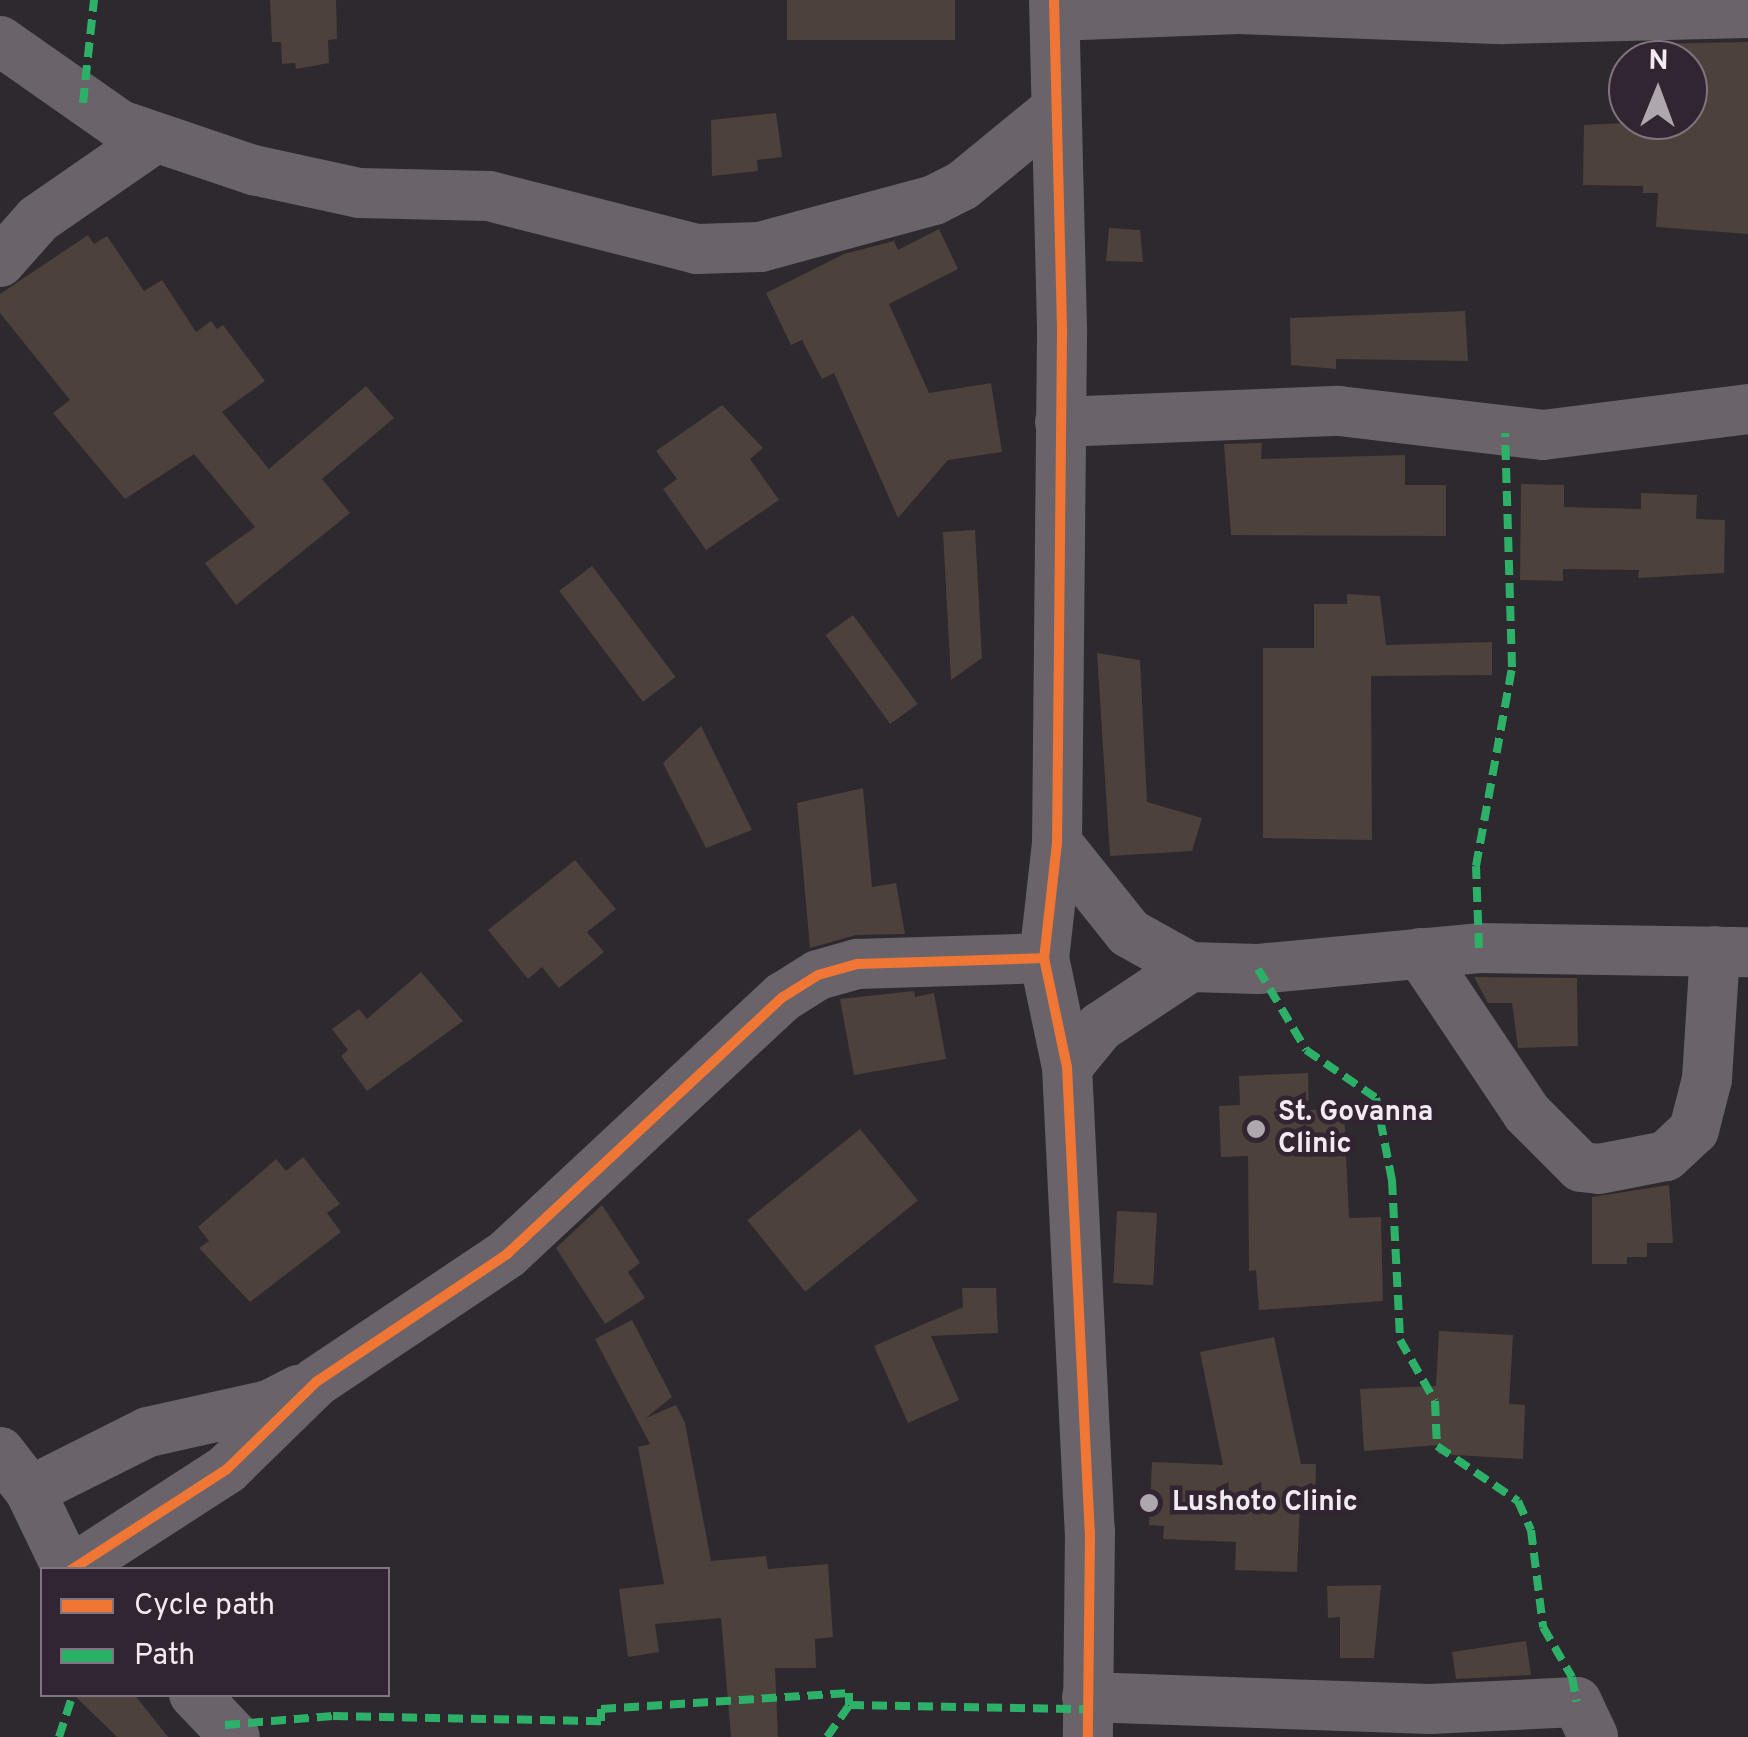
<!DOCTYPE html>
<html>
<head>
<meta charset="utf-8">
<style>
  body { margin:0 }
  #map { position:relative; width:1748px; height:1737px; overflow:hidden; background:#2e282f; font-family:Overpass,sans-serif }
  div>[style] { position:absolute }
  [style*='--x'] { left:calc(var(--x)*1px); top:calc(var(--y)*1px); width:calc(var(--w)*1px); rotate:calc(var(--a)*1deg) }
  .building>* { inset:0; background:#4c423b; transform-origin:0 0 }
  .minor>* { height:50px; margin:-25px; padding:0 25px; transform-origin:25px; border-radius:25px; background:#6a646a }
  .quiet>* { height:8px; margin-top:-4px; transform-origin:0; background:repeating-linear-gradient(90deg,#2db169 0 15px,transparent 0 23px) }
  .cycleway>* { height:10px; margin:-5px; padding:0 5px; transform-origin:5px; border-radius:5px; background:#f07635 }
  .dots>* { width:28px; height:28px; translate:-50% -50%; box-sizing:border-box; border:5px solid #312532; border-radius:50% }
  span { translate:-50% -50%; white-space:nowrap; text-align:center; line-height:1.15; -webkit-text-stroke:9px #312532; paint-order:stroke }
  .poi-label { font-size:28px; color:#f3ebf3; font-weight:700 }
  .left { translate:0 -50%; text-align:left }
  .legend { position:absolute; left:40px; top:1567px; width:350px; height:130px; box-sizing:border-box; background:#312532; border:2px solid #7f747f; margin:0; padding:12px 18px; list-style:none; font-size:30px; color:#f3ebf3 }
  .legend li { display:flex; align-items:center; gap:20px; height:50px }
  .legend b { width:50px; border:2px solid #7f747f }
  .north { position:absolute; left:1608px; top:40px; width:100px; height:100px; box-sizing:border-box; background:#312532; border:2px solid #7f747f; border-radius:50%; rotate:1deg; font-size:28px; font-weight:700; line-height:40px; text-align:center; color:#f3ebf3 }
  .north::after { content:''; display:block; margin:auto; width:35px; height:45px; background:#aea7ae; clip-path:polygon(50% 0,100% 100%,50% 72%,0 100%) }
</style>
</head>
<body>
<div id="map">
  <div class="building">
    <div style="clip-path:polygon(270px 0,336px 0,337px 39px,328px 40px,329px 63px,296px 69px,295px 63px,282px 64px,281px 42px,272px 42px)"></div>
    <div style="left:787px;top:0;width:168px;height:40px"></div>
    <div style="clip-path:polygon(1748px 42px,1748px 234px,1656px 227px,1658px 193px,1643px 193px,1643px 186px,1583px 185px,1584px 125px,1688px 120px,1688px 60px,1646px 60px,1646px 44px)"></div>
    <div style="clip-path:polygon(776px 113px,782px 157px,757px 160px,758px 171px,712px 176px,711px 120px)"></div>
    <div style="clip-path:polygon(1109px 228px,1140px 230px,1143px 262px,1106px 261px)"></div>
    <div style="clip-path:polygon(939px 229px,958px 269px,889px 304px,929px 393px,991px 383px,1002px 452px,948px 460px,898px 518px,834px 373px,822px 379px,802px 340px,791px 345px,766px 293px,844px 254px,894px 241px,898px 250px)"></div>
    <div style="clip-path:polygon(88px 235px,94px 244px,107px 236px,144px 291px,162px 280px,196px 332px,211px 321px,217px 329px,223px 325px,265px 381px,222px 412px,269px 469px,366px 386px,394px 418px,322px 479px,350px 513px,236px 605px,205px 563px,255px 527px,194px 454px,125px 499px,53px 413px,70px 400px,0 313px,0 294px)"></div>
    <div style="clip-path:polygon(1465px 311px,1468px 361px,1336px 359px,1336px 369px,1291px 365px,1290px 318px)"></div>
    <div style="clip-path:polygon(722px 405px,763px 448px,750px 459px,779px 500px,706px 550px,663px 489px,677px 479px,656px 451px)"></div>
    <div style="clip-path:polygon(1262px 443px,1261px 459px,1405px 455px,1405px 485px,1446px 485px,1446px 536px,1231px 535px,1224px 444px)"></div>
    <div style="clip-path:polygon(1521px 484px,1564px 485px,1564px 507px,1641px 509px,1641px 493px,1697px 495px,1696px 519px,1725px 520px,1724px 573px,1638px 578px,1639px 570px,1563px 569px,1563px 581px,1520px 580px)"></div>
    <div style="clip-path:polygon(975px 530px,982px 658px,951px 680px,943px 532px)"></div>
    <div style="left:592px;top:566px;width:139px;height:41px;rotate:53deg"></div>
    <div style="clip-path:polygon(1347px 594px,1380px 596px,1386px 645px,1492px 642px,1492px 675px,1371px 676px,1372px 840px,1263px 838px,1263px 648px,1314px 648px,1314px 604px,1347px 604px)"></div>
    <div style="left:853px;top:615px;width:110px;height:34px;rotate:54deg"></div>
    <div style="clip-path:polygon(1097px 653px,1140px 660px,1147px 802px,1202px 818px,1192px 851px,1110px 856px)"></div>
    <div style="clip-path:polygon(701px 726px,752px 830px,706px 848px,663px 763px)"></div>
    <div style="clip-path:polygon(863px 788px,872px 887px,896px 883px,905px 934px,856px 935px,810px 948px,797px 803px)"></div>
    <div style="clip-path:polygon(575px 860px,616px 909px,587px 932px,604px 952px,559px 988px,542px 967px,528px 979px,488px 930px)"></div>
    <div style="clip-path:polygon(421px 972px,463px 1021px,367px 1091px,341px 1056px,348px 1050px,332px 1029px,359px 1009px,367px 1019px)"></div>
    <div style="clip-path:polygon(1474px 977px,1577px 978px,1578px 1046px,1518px 1048px,1512px 1003px,1488px 1003px)"></div>
    <div style="clip-path:polygon(914px 991px,915px 997px,934px 993px,946px 1059px,854px 1075px,840px 999px)"></div>
    <div style="clip-path:polygon(1308px 1073px,1309px 1110px,1344px 1108px,1349px 1218px,1381px 1217px,1383px 1301px,1259px 1310px,1256px 1270px,1249px 1271px,1248px 1156px,1221px 1157px,1219px 1106px,1240px 1105px,1239px 1076px)"></div>
    <div style="left:860px;top:1129px;width:92px;height:145px;rotate:51deg"></div>
    <div style="clip-path:polygon(303px 1157px,340px 1204px,327px 1213px,341px 1232px,250px 1302px,199px 1248px,209px 1241px,198px 1227px,276px 1159px,286px 1171px)"></div>
    <div style="clip-path:polygon(1669px 1185px,1673px 1243px,1647px 1243px,1647px 1257px,1627px 1257px,1627px 1264px,1592px 1264px,1592px 1197px)"></div>
    <div style="clip-path:polygon(602px 1205px,640px 1263px,628px 1272px,645px 1298px,605px 1324px,556px 1248px)"></div>
    <div style="left:1117px;top:1211px;width:40px;height:72px;rotate:3deg"></div>
    <div style="clip-path:polygon(962px 1288px,996px 1288px,998px 1333px,931px 1336px,959px 1400px,908px 1423px,874px 1346px,963px 1307px)"></div>
    <div style="clip-path:polygon(632px 1320px,672px 1397px,646px 1418px,676px 1405px,685px 1423px,711px 1561px,766px 1556px,768px 1569px,828px 1564px,833px 1637px,815px 1639px,816px 1668px,775px 1668px,778px 1737px,731px 1737px,721px 1618px,655px 1624px,659px 1652px,628px 1657px,619px 1589px,664px 1584px,638px 1447px,650px 1444px,595px 1339px)"></div>
    <div style="clip-path:polygon(1439px 1331px,1513px 1335px,1509px 1404px,1525px 1405px,1523px 1459px,1438px 1454px,1438px 1445px,1364px 1451px,1360px 1389px,1436px 1386px)"></div>
    <div style="clip-path:polygon(1274px 1337px,1301px 1464px,1316px 1464px,1315px 1504px,1300px 1503px,1297px 1572px,1235px 1570px,1236px 1542px,1163px 1539px,1164px 1526px,1149px 1525px,1152px 1462px,1223px 1465px,1200px 1352px)"></div>
    <div style="clip-path:polygon(1381px 1585px,1374px 1658px,1340px 1658px,1340px 1617px,1328px 1618px,1327px 1586px)"></div>
    <div style="clip-path:polygon(1526px 1641px,1531px 1675px,1456px 1679px,1452px 1652px)"></div>
    <div style="clip-path:polygon(73px 1694px,134px 1694px,168px 1737px,117px 1737px)"></div>
  </div>
  <div class="minor">
    <div style="--x:1054;--y:0;--w:334;--a:88.6"></div>
    <div style="--x:1062;--y:334;--w:509;--a:90.56"></div>
    <div style="--x:1057;--y:843;--w:116;--a:96.4"></div>
    <div style="--x:1044;--y:958;--w:111;--a:78.1"></div>
    <div style="--x:1067;--y:1067;--w:465;--a:87.2"></div>
    <div style="--x:1090;--y:1531;--w:206;--a:90.6"></div>
    <div style="--x:1055;--y:16;--w:183;--a:-2.2"></div>
    <div style="--x:1238;--y:9;--w:265;--a:2.2"></div>
    <div style="--x:1503;--y:19;--w:245;--a:-1.4"></div>
    <div style="--x:0;--y:41;--w:146;--a:35"></div>
    <div style="--x:120;--y:125;--w:140;--a:18.7"></div>
    <div style="--x:253;--y:170;--w:108;--a:12.2"></div>
    <div style="--x:359;--y:193;--w:130;--a:1.3"></div>
    <div style="--x:489;--y:196;--w:215;--a:14.3"></div>
    <div style="--x:697;--y:249;--w:63;--a:-1.8"></div>
    <div style="--x:760;--y:247;--w:180;--a:-15.1"></div>
    <div style="--x:934;--y:200;--w:31;--a:-27"></div>
    <div style="--x:962;--y:186;--w:120;--a:-39.3"></div>
    <div style="--x:0;--y:262;--w:57;--a:-48.5"></div>
    <div style="--x:38;--y:219;--w:141;--a:-34.6"></div>
    <div style="--x:1060;--y:422;--w:279;--a:-2.3"></div>
    <div style="--x:1339;--y:411;--w:205;--a:6.7"></div>
    <div style="--x:1543;--y:435;--w:207;--a:-7.2"></div>
    <div style="--x:1057;--y:843;--w:115;--a:51.3"></div>
    <div style="--x:1129;--y:933;--w:70;--a:29.1"></div>
    <div style="--x:1190;--y:967;--w:68;--a:1.7"></div>
    <div style="--x:1258;--y:969;--w:222;--a:-5.4"></div>
    <div style="--x:1479;--y:948;--w:269;--a:0.9"></div>
    <div style="--x:1420;--y:953;--w:192;--a:56.2"></div>
    <div style="--x:1527;--y:1113;--w:76;--a:45"></div>
    <div style="--x:1581;--y:1167;--w:18;--a:6"></div>
    <div style="--x:1599;--y:1169;--w:68;--a:-11"></div>
    <div style="--x:1666;--y:1156;--w:38;--a:-43"></div>
    <div style="--x:1694;--y:1130;--w:53;--a:-75.7"></div>
    <div style="--x:1707;--y:1079;--w:128;--a:-86.4"></div>
    <div style="--x:1067;--y:1067;--w:52;--a:-50.5"></div>
    <div style="--x:1100;--y:1027;--w:108;--a:-33.7"></div>
    <div style="--x:0;--y:1452;--w:49;--a:52.4"></div>
    <div style="--x:30;--y:1491;--w:88;--a:64.3"></div>
    <div style="--x:30;--y:1491;--w:132;--a:-26.6"></div>
    <div style="--x:148;--y:1432;--w:124;--a:-12.6"></div>
    <div style="--x:269;--y:1405;--w:34;--a:-27"></div>
    <div style="--x:71;--y:1570;--w:186;--a:-32.9"></div>
    <div style="--x:227;--y:1469;--w:124;--a:-44.3"></div>
    <div style="--x:316;--y:1382;--w:230;--a:-33.8"></div>
    <div style="--x:507;--y:1254;--w:377;--a:-43"></div>
    <div style="--x:783;--y:997;--w:41;--a:-32.2"></div>
    <div style="--x:818;--y:975;--w:41;--a:-15.8"></div>
    <div style="--x:857;--y:964;--w:187;--a:-1.8"></div>
    <div style="--x:194;--y:1694;--w:59;--a:46.4"></div>
    <div style="--x:1087;--y:1697;--w:343;--a:2"></div>
    <div style="--x:1430;--y:1709;--w:147;--a:-2.7"></div>
    <div style="--x:1577;--y:1702;--w:38;--a:65"></div>
  </div>
  <div class="quiet">
    <div style="--x:83;--y:103;--w:104;--a:-83.9"></div>
    <div style="--x:1479;--y:948;--w:82;--a:-92.1"></div>
    <div style="--x:1476;--y:866;--w:202;--a:-79.7"></div>
    <div style="--x:1512;--y:667;--w:234;--a:-91.7"></div>
    <div style="--x:1258;--y:969;--w:94;--a:59.3"></div>
    <div style="--x:1306;--y:1050;--w:85;--a:34.4"></div>
    <div style="--x:1376;--y:1098;--w:84;--a:79"></div>
    <div style="--x:1392;--y:1180;--w:160;--a:87.1"></div>
    <div style="--x:1400;--y:1340;--w:70;--a:60.2"></div>
    <div style="--x:1435;--y:1401;--w:45;--a:87.5"></div>
    <div style="--x:1437;--y:1446;--w:98;--a:34.2"></div>
    <div style="--x:1518;--y:1501;--w:32;--a:66"></div>
    <div style="--x:1531;--y:1530;--w:98;--a:82.9"></div>
    <div style="--x:1543;--y:1627;--w:58;--a:59.9"></div>
    <div style="--x:1572;--y:1677;--w:25;--a:79"></div>
    <div style="--x:225;--y:1725;--w:108;--a:-4.8"></div>
    <div style="--x:333;--y:1716;--w:268;--a:1.1"></div>
    <div style="--x:601;--y:1721;--w:12;--a:-90"></div>
    <div style="--x:601;--y:1709;--w:249;--a:-3.7"></div>
    <div style="--x:849;--y:1693;--w:12;--a:90"></div>
    <div style="--x:849;--y:1705;--w:239;--a:1"></div>
    <div style="--x:59;--y:1737;--w:45;--a:-72"></div>
    <div style="--x:827;--y:1737;--w:39;--a:-55"></div>
  </div>
  <div class="cycleway">
    <div style="--x:1054;--y:0;--w:334;--a:88.6"></div>
    <div style="--x:1062;--y:334;--w:509;--a:90.56"></div>
    <div style="--x:1057;--y:843;--w:116;--a:96.4"></div>
    <div style="--x:1044;--y:958;--w:111;--a:78.1"></div>
    <div style="--x:1067;--y:1067;--w:465;--a:87.2"></div>
    <div style="--x:1090;--y:1531;--w:206;--a:90.6"></div>
    <div style="--x:71;--y:1570;--w:186;--a:-32.9"></div>
    <div style="--x:227;--y:1469;--w:124;--a:-44.3"></div>
    <div style="--x:316;--y:1382;--w:230;--a:-33.8"></div>
    <div style="--x:507;--y:1254;--w:377;--a:-43"></div>
    <div style="--x:783;--y:997;--w:41;--a:-32.2"></div>
    <div style="--x:818;--y:975;--w:41;--a:-15.8"></div>
    <div style="--x:857;--y:964;--w:187;--a:-1.8"></div>
  </div>
  <div class="dots">
    <div style="left:1256px;top:1129px;background:#aea7ae"></div>
    <div style="left:1149px;top:1503px;background:#aea7ae"></div>
  </div>
  <div class="poi-label">
    <span class="left" style="left:1278px;top:1129px">St. Govanna<br>Clinic</span>
    <span class="left" style="left:1172px;top:1503px">Lushoto Clinic</span>
  </div>
  <ul class="legend">
  <li><b style="height:12px;background:#f07635"></b>Cycle path</li>
  <li><b style="height:12px;background:#2db169"></b>Path</li>
  </ul>
  <div class="north">N</div>
</div>
</body>
</html>
